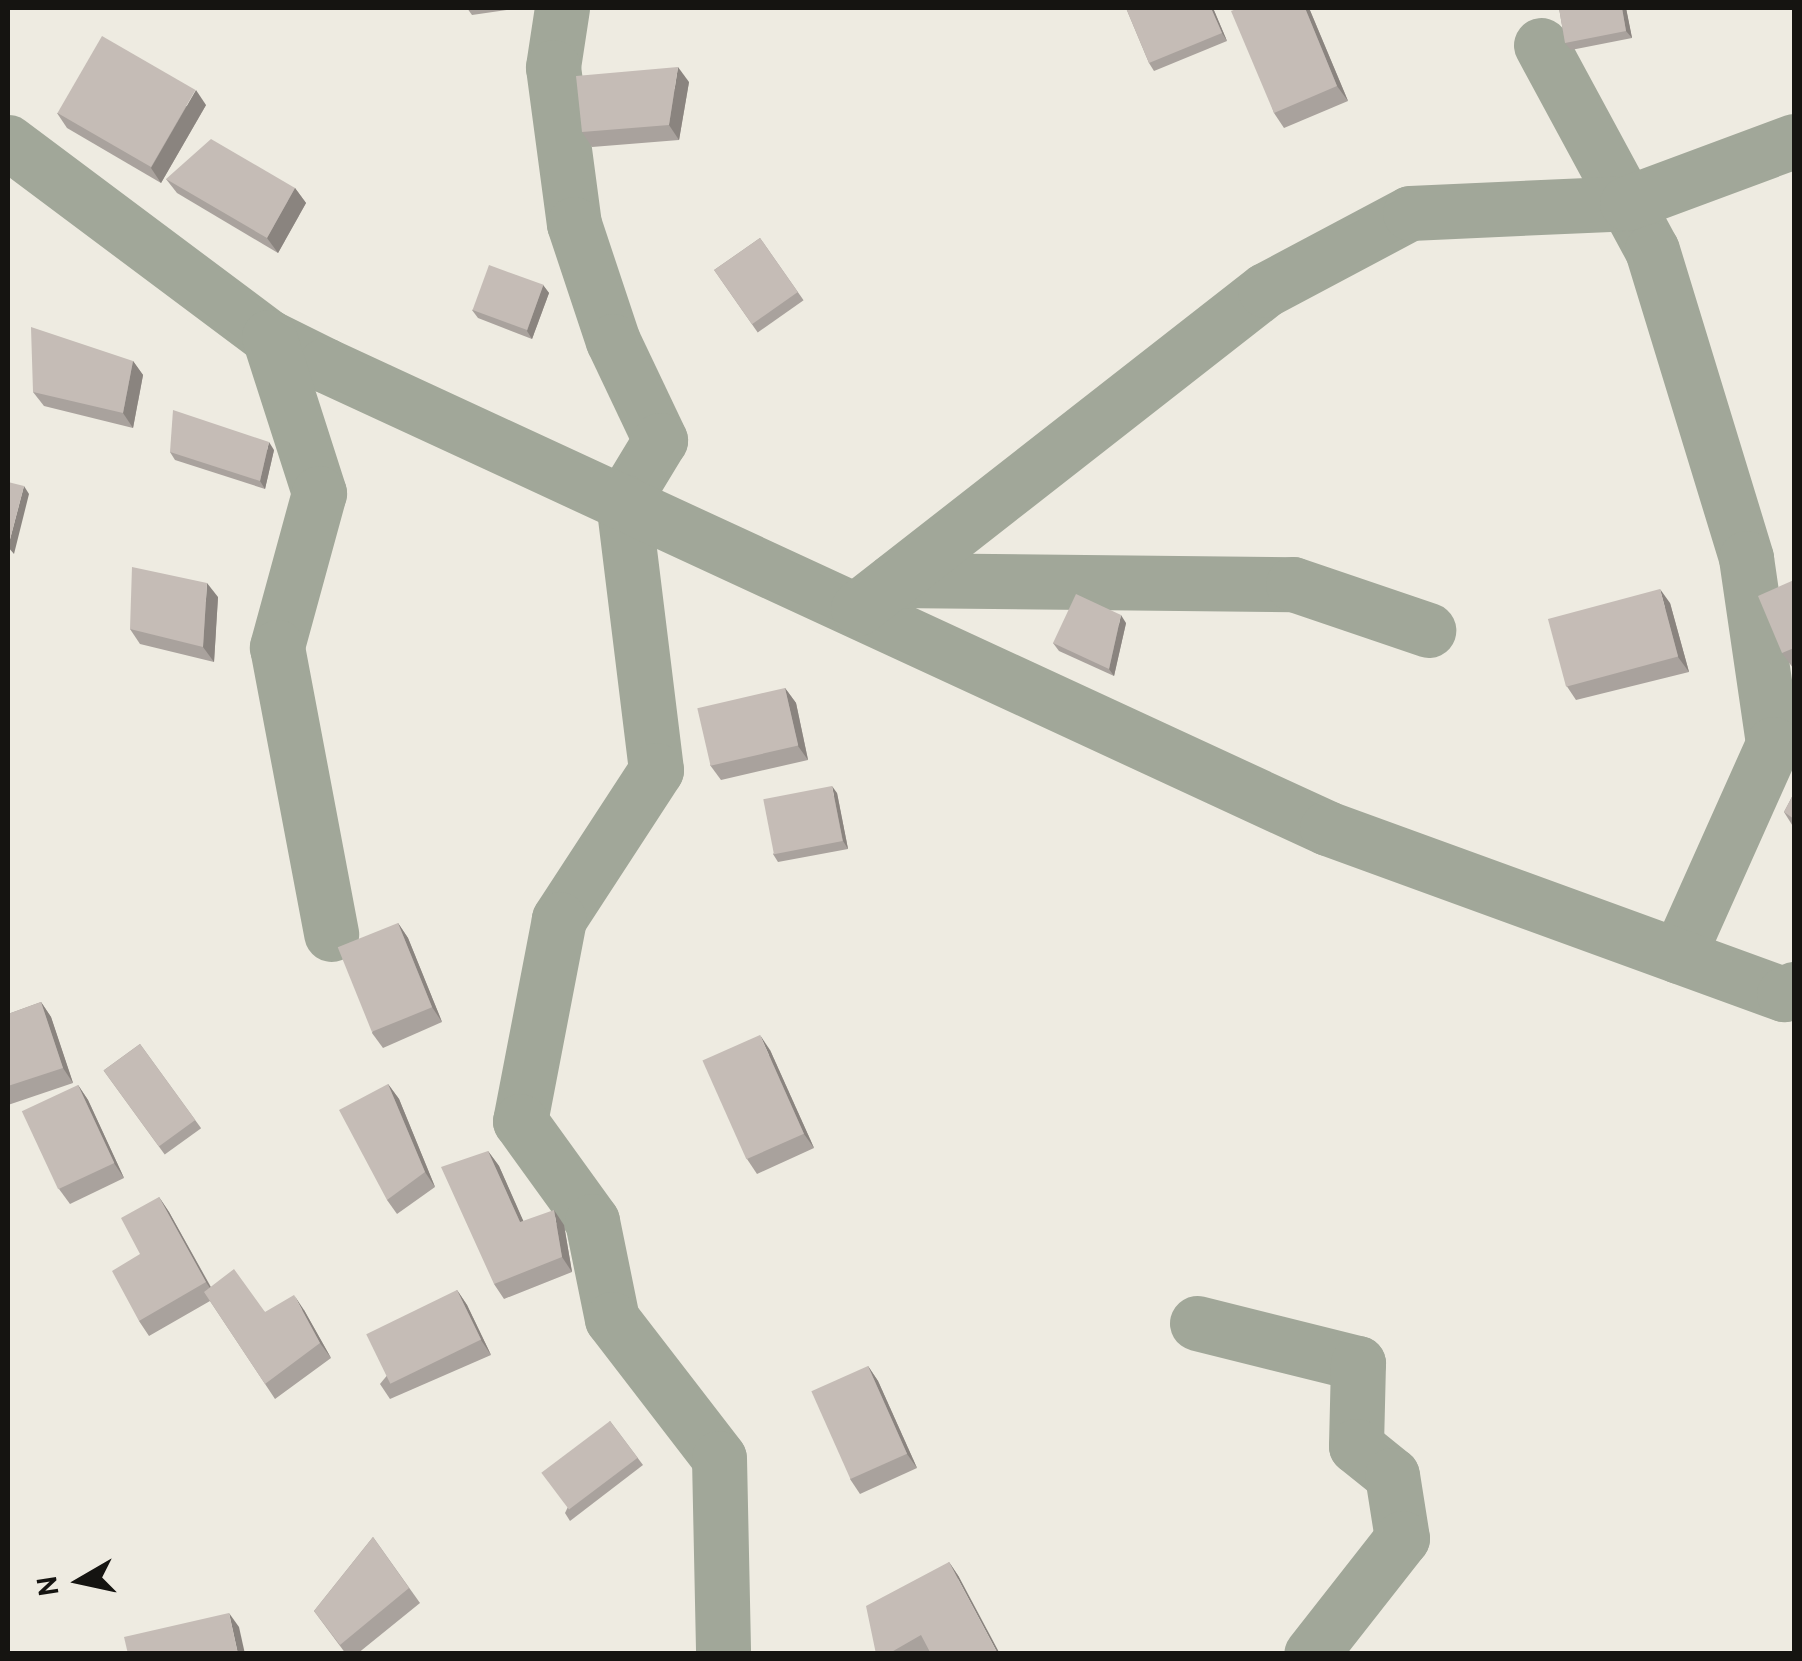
<!DOCTYPE html>
<html>
<head>
<meta charset="utf-8">
<style>
  body { margin:0 }
  #map { position:relative; width:1802px; height:1661px; overflow:hidden; background:#eeebe1; font-family:Overpass,sans-serif }
  div>[style] { position:absolute }
  [style*='--x'] { left:calc(var(--x)*1px); top:calc(var(--y)*1px); width:calc(var(--w)*1px); rotate:calc(var(--a)*1deg) }
  .street>* { height:55px; margin:-27.5px; padding:0 27.5px; transform-origin:27.5px; border-radius:27.5px; background:#a1a799 }
  .wall>* { inset:0; background:#a9a29d; transform-origin:0 0 }
  .shaded-wall>* { inset:0; background:#8a847f }
  .building>* { inset:0; background:#c5bcb6; transform-origin:0 0 }
  span { translate:-50% -50%; white-space:nowrap; text-align:center; line-height:1.15; -webkit-text-stroke:10px #eeebe1; paint-order:stroke }
  .frame { position:absolute; inset:0; border:10px solid #151411; pointer-events:none }
  .north { position:absolute; left:30px; top:1531px; width:100px; height:100px; -webkit-text-stroke:8px #eeebe1; paint-order:stroke; rotate:261deg; font-size:28px; font-weight:700; line-height:40px; text-align:center; color:#151411 }
  .north::after { content:''; display:block; margin:auto; width:35px; height:45px; background:#151411; clip-path:polygon(50% 0,100% 100%,50% 72%,0 100%) }
</style>
</head>
<body>
<div id="map">
  <div class="street">
    <div style="--x:562;--y:8;--w:60;--a:98.7"></div>
    <div style="--x:553;--y:67;--w:158;--a:82.4"></div>
    <div style="--x:574;--y:224;--w:123;--a:71.6"></div>
    <div style="--x:613;--y:341;--w:110;--a:64.6"></div>
    <div style="--x:660;--y:440;--w:71;--a:121.2"></div>
    <div style="--x:623;--y:501;--w:271;--a:83"></div>
    <div style="--x:656;--y:770;--w:178;--a:123.1"></div>
    <div style="--x:559;--y:919;--w:206;--a:100.9"></div>
    <div style="--x:520;--y:1121;--w:123;--a:54.2"></div>
    <div style="--x:592;--y:1221;--w:100;--a:78.5"></div>
    <div style="--x:612;--y:1319;--w:175;--a:52.4"></div>
    <div style="--x:719;--y:1458;--w:196;--a:88.8"></div>
    <div style="--x:1541;--y:45;--w:233;--a:61.6"></div>
    <div style="--x:1652;--y:250;--w:322;--a:73"></div>
    <div style="--x:1746;--y:558;--w:188;--a:81.7"></div>
    <div style="--x:1773;--y:744;--w:232;--a:114.1"></div>
    <div style="--x:8;--y:142;--w:326;--a:36.8"></div>
    <div style="--x:269;--y:337;--w:63;--a:26.6"></div>
    <div style="--x:325;--y:365;--w:1104;--a:24.8"></div>
    <div style="--x:1327;--y:828;--w:486;--a:20"></div>
    <div style="--x:1784;--y:994;--w:11;--a:-27"></div>
    <div style="--x:269;--y:337;--w:164;--a:72.2"></div>
    <div style="--x:319;--y:493;--w:160;--a:105.3"></div>
    <div style="--x:277;--y:647;--w:292;--a:79.3"></div>
    <div style="--x:894;--y:580;--w:399;--a:0.6"></div>
    <div style="--x:1293;--y:584;--w:143;--a:18.8"></div>
    <div style="--x:858;--y:608;--w:517;--a:-38"></div>
    <div style="--x:1265;--y:290;--w:164;--a:-28"></div>
    <div style="--x:1410;--y:213;--w:217;--a:-2.6"></div>
    <div style="--x:1627;--y:203;--w:178;--a:-20.4"></div>
    <div style="--x:1197;--y:1323;--w:166;--a:14"></div>
    <div style="--x:1358;--y:1363;--w:83;--a:91.4"></div>
    <div style="--x:1356;--y:1446;--w:46;--a:38.9"></div>
    <div style="--x:1392;--y:1475;--w:64;--a:81"></div>
    <div style="--x:1402;--y:1538;--w:147;--a:128.1"></div>
  </div>
  <div class="wall">
    <div style="clip-path:polygon(467px 8px,520px 8px,472px 15px)"></div>
    <div style="clip-path:polygon(1126px 8px,1213px 8px,1227px 41px,1154px 71px,1149px 63px)"></div>
    <div style="clip-path:polygon(1239px 8px,1309px 8px,1348px 101px,1284px 128px,1274px 113px)"></div>
    <div style="clip-path:polygon(1559px 8px,1626px 8px,1632px 38px,1571px 50px,1565px 43px)"></div>
    <div style="clip-path:polygon(689px 82px,679px 140px,592px 147px,582px 132px)"></div>
    <div style="clip-path:polygon(206px 105px,161px 183px,67px 128px,57px 113px)"></div>
    <div style="clip-path:polygon(166px 179px,295px 188px,306px 203px,278px 253px,177px 193px)"></div>
    <div style="left:760px;top:238px;width:76px;height:56px;rotate:55deg"></div>
    <div style="clip-path:polygon(543px 285px,549px 293px,532px 339px,478px 318px,472px 310px)"></div>
    <div style="clip-path:polygon(133px 361px,143px 375px,133px 428px,44px 406px,33px 392px)"></div>
    <div style="clip-path:polygon(274px 450px,265px 489px,175px 460px,170px 452px)"></div>
    <div style="clip-path:polygon(1794px 580px,1794px 667px,1793px 668px,1782px 653px)"></div>
    <div style="clip-path:polygon(218px 597px,214px 662px,140px 644px,130px 629px)"></div>
    <div style="clip-path:polygon(1670px 603px,1689px 672px,1576px 700px,1566px 685px)"></div>
    <div style="clip-path:polygon(1126px 623px,1114px 676px,1059px 651px,1053px 643px)"></div>
    <div style="clip-path:polygon(785px 688px,796px 703px,808px 760px,721px 780px,710px 765px)"></div>
    <div style="clip-path:polygon(837px 793px,848px 849px,778px 862px,773px 854px)"></div>
    <div style="clip-path:polygon(1794px 793px,1794px 828px,1784px 812px)"></div>
    <div style="clip-path:polygon(398px 923px,408px 938px,442px 1022px,383px 1048px,372px 1033px)"></div>
    <div style="clip-path:polygon(41px 1002px,51px 1017px,73px 1083px,8px 1105px,8px 1014px)"></div>
    <div style="left:140px;top:1044px;width:104px;height:45px;rotate:54deg"></div>
    <div style="clip-path:polygon(770px 1050px,814px 1148px,757px 1174px,747px 1159px)"></div>
    <div style="clip-path:polygon(388px 1084px,399px 1099px,435px 1187px,397px 1214px,387px 1200px)"></div>
    <div style="clip-path:polygon(78px 1085px,88px 1100px,124px 1178px,70px 1204px,59px 1189px)"></div>
    <div style="clip-path:polygon(488px 1151px,499px 1166px,523px 1221px,564px 1225px,572px 1272px,504px 1299px,494px 1284px)"></div>
    <div style="clip-path:polygon(159px 1197px,169px 1212px,211px 1287px,265px 1312px,304px 1310px,331px 1358px,275px 1399px,210px 1301px,149px 1336px,139px 1321px,140px 1254px)"></div>
    <div style="clip-path:polygon(457px 1290px,467px 1305px,491px 1355px,390px 1399px,380px 1384px)"></div>
    <div style="clip-path:polygon(868px 1366px,878px 1381px,917px 1468px,860px 1494px,850px 1479px)"></div>
    <div style="clip-path:polygon(610px 1421px,643px 1465px,570px 1521px,565px 1513px)"></div>
    <div style="clip-path:polygon(373px 1537px,420px 1603px,357px 1654px,346px 1654px,314px 1611px)"></div>
    <div style="clip-path:polygon(949px 1562px,959px 1577px,930px 1651px,926px 1654px,876px 1654px)"></div>
  </div>
  <div class="shaded-wall">
    <div style="clip-path:polygon(1211px 8px,1213px 8px,1227px 41px,1222px 33px)"></div>
    <div style="clip-path:polygon(1305px 8px,1309px 8px,1348px 101px,1337px 86px)"></div>
    <div style="clip-path:polygon(1622px 8px,1626px 8px,1632px 38px,1626px 31px)"></div>
    <div style="clip-path:polygon(678px 67px,689px 82px,679px 140px,669px 125px)"></div>
    <div style="clip-path:polygon(196px 90px,206px 105px,161px 183px,151px 168px)"></div>
    <div style="clip-path:polygon(295px 188px,306px 203px,278px 253px,267px 238px)"></div>
    <div style="clip-path:polygon(543px 285px,549px 293px,532px 339px,527px 331px)"></div>
    <div style="clip-path:polygon(133px 361px,143px 375px,133px 428px,123px 413px)"></div>
    <div style="clip-path:polygon(269px 442px,274px 450px,265px 489px,260px 481px)"></div>
    <div style="clip-path:polygon(24px 486px,29px 494px,14px 554px,8px 547px)"></div>
    <div style="clip-path:polygon(207px 583px,218px 597px,214px 662px,203px 647px)"></div>
    <div style="clip-path:polygon(1660px 589px,1670px 603px,1689px 672px,1678px 657px)"></div>
    <div style="clip-path:polygon(1121px 615px,1126px 623px,1114px 676px,1109px 669px)"></div>
    <div style="clip-path:polygon(785px 688px,796px 703px,808px 760px,798px 746px)"></div>
    <div style="clip-path:polygon(832px 786px,837px 793px,848px 849px,843px 841px)"></div>
    <div style="clip-path:polygon(398px 923px,408px 938px,442px 1022px,432px 1007px)"></div>
    <div style="clip-path:polygon(41px 1002px,51px 1017px,73px 1083px,63px 1068px)"></div>
    <div style="clip-path:polygon(760px 1035px,770px 1050px,814px 1148px,804px 1134px)"></div>
    <div style="clip-path:polygon(388px 1084px,399px 1099px,435px 1187px,425px 1172px)"></div>
    <div style="clip-path:polygon(78px 1085px,88px 1100px,124px 1178px,114px 1163px)"></div>
    <div style="clip-path:polygon(488px 1151px,499px 1166px,530px 1236px,520px 1222px)"></div>
    <div style="clip-path:polygon(159px 1197px,169px 1212px,216px 1297px,206px 1282px)"></div>
    <div style="clip-path:polygon(554px 1210px,564px 1225px,572px 1272px,562px 1257px)"></div>
    <div style="clip-path:polygon(457px 1290px,467px 1305px,491px 1355px,481px 1340px)"></div>
    <div style="clip-path:polygon(294px 1295px,304px 1310px,331px 1358px,320px 1343px)"></div>
    <div style="clip-path:polygon(868px 1366px,878px 1381px,917px 1468px,907px 1454px)"></div>
    <div style="clip-path:polygon(949px 1562px,959px 1577px,1000px 1654px,998px 1654px)"></div>
    <div style="clip-path:polygon(229px 1613px,239px 1627px,245px 1654px,238px 1654px)"></div>
  </div>
  <div class="building">
    <div style="clip-path:polygon(1126px 8px,1211px 8px,1222px 33px,1149px 63px)"></div>
    <div style="clip-path:polygon(1239px 8px,1305px 8px,1337px 86px,1274px 113px,1231px 11px)"></div>
    <div style="clip-path:polygon(1559px 8px,1622px 8px,1626px 31px,1565px 43px)"></div>
    <div style="left:102px;top:36px;width:108px;height:89px;rotate:30deg"></div>
    <div style="clip-path:polygon(678px 67px,669px 125px,582px 132px,576px 76px)"></div>
    <div style="clip-path:polygon(211px 139px,295px 188px,267px 238px,166px 179px)"></div>
    <div style="left:760px;top:238px;width:66px;height:56px;rotate:55deg"></div>
    <div style="left:489px;top:265px;width:58px;height:48px;rotate:20deg"></div>
    <div style="clip-path:polygon(31px 327px,133px 361px,123px 413px,33px 392px)"></div>
    <div style="clip-path:polygon(173px 410px,269px 442px,260px 481px,170px 452px)"></div>
    <div style="clip-path:polygon(8px 482px,24px 486px,8px 547px)"></div>
    <div style="clip-path:polygon(132px 567px,207px 583px,203px 647px,130px 629px)"></div>
    <div style="clip-path:polygon(1794px 580px,1794px 648px,1782px 653px,1758px 596px)"></div>
    <div style="left:1660px;top:589px;width:70px;height:116px;rotate:75deg"></div>
    <div style="clip-path:polygon(1076px 594px,1121px 615px,1109px 669px,1053px 643px)"></div>
    <div style="left:785px;top:688px;width:59px;height:90px;rotate:77deg"></div>
    <div style="left:832px;top:786px;width:56px;height:70px;rotate:79deg"></div>
    <div style="clip-path:polygon(1794px 793px,1794px 819px,1784px 812px)"></div>
    <div style="left:398px;top:923px;width:91px;height:65px;rotate:68deg"></div>
    <div style="clip-path:polygon(41px 1002px,63px 1068px,8px 1086px,8px 1014px)"></div>
    <div style="left:760px;top:1035px;width:108px;height:63px;rotate:66deg"></div>
    <div style="left:140px;top:1044px;width:94px;height:45px;rotate:54deg"></div>
    <div style="clip-path:polygon(388px 1084px,425px 1172px,387px 1200px,339px 1110px)"></div>
    <div style="left:78px;top:1085px;width:86px;height:62px;rotate:65deg"></div>
    <div style="clip-path:polygon(488px 1151px,520px 1222px,554px 1210px,562px 1257px,494px 1284px,441px 1167px)"></div>
    <div style="clip-path:polygon(159px 1197px,206px 1282px,139px 1321px,112px 1271px,140px 1254px,121px 1218px)"></div>
    <div style="clip-path:polygon(234px 1269px,265px 1312px,294px 1295px,320px 1343px,265px 1384px,204px 1292px)"></div>
    <div style="left:457px;top:1290px;width:55px;height:101px;rotate:64deg"></div>
    <div style="left:868px;top:1366px;width:96px;height:62px;rotate:66deg"></div>
    <div style="left:610px;top:1421px;width:46px;height:86px;rotate:53deg"></div>
    <div style="clip-path:polygon(373px 1537px,409px 1588px,340px 1645px,314px 1611px)"></div>
    <div style="clip-path:polygon(949px 1562px,998px 1654px,931px 1654px,921px 1635px,888px 1654px,876px 1654px,866px 1606px)"></div>
    <div style="clip-path:polygon(229px 1613px,238px 1654px,128px 1654px,124px 1637px)"></div>
  </div>
  <div class="frame"></div>
  <div class="north">N</div>
</div>
</body>
</html>
